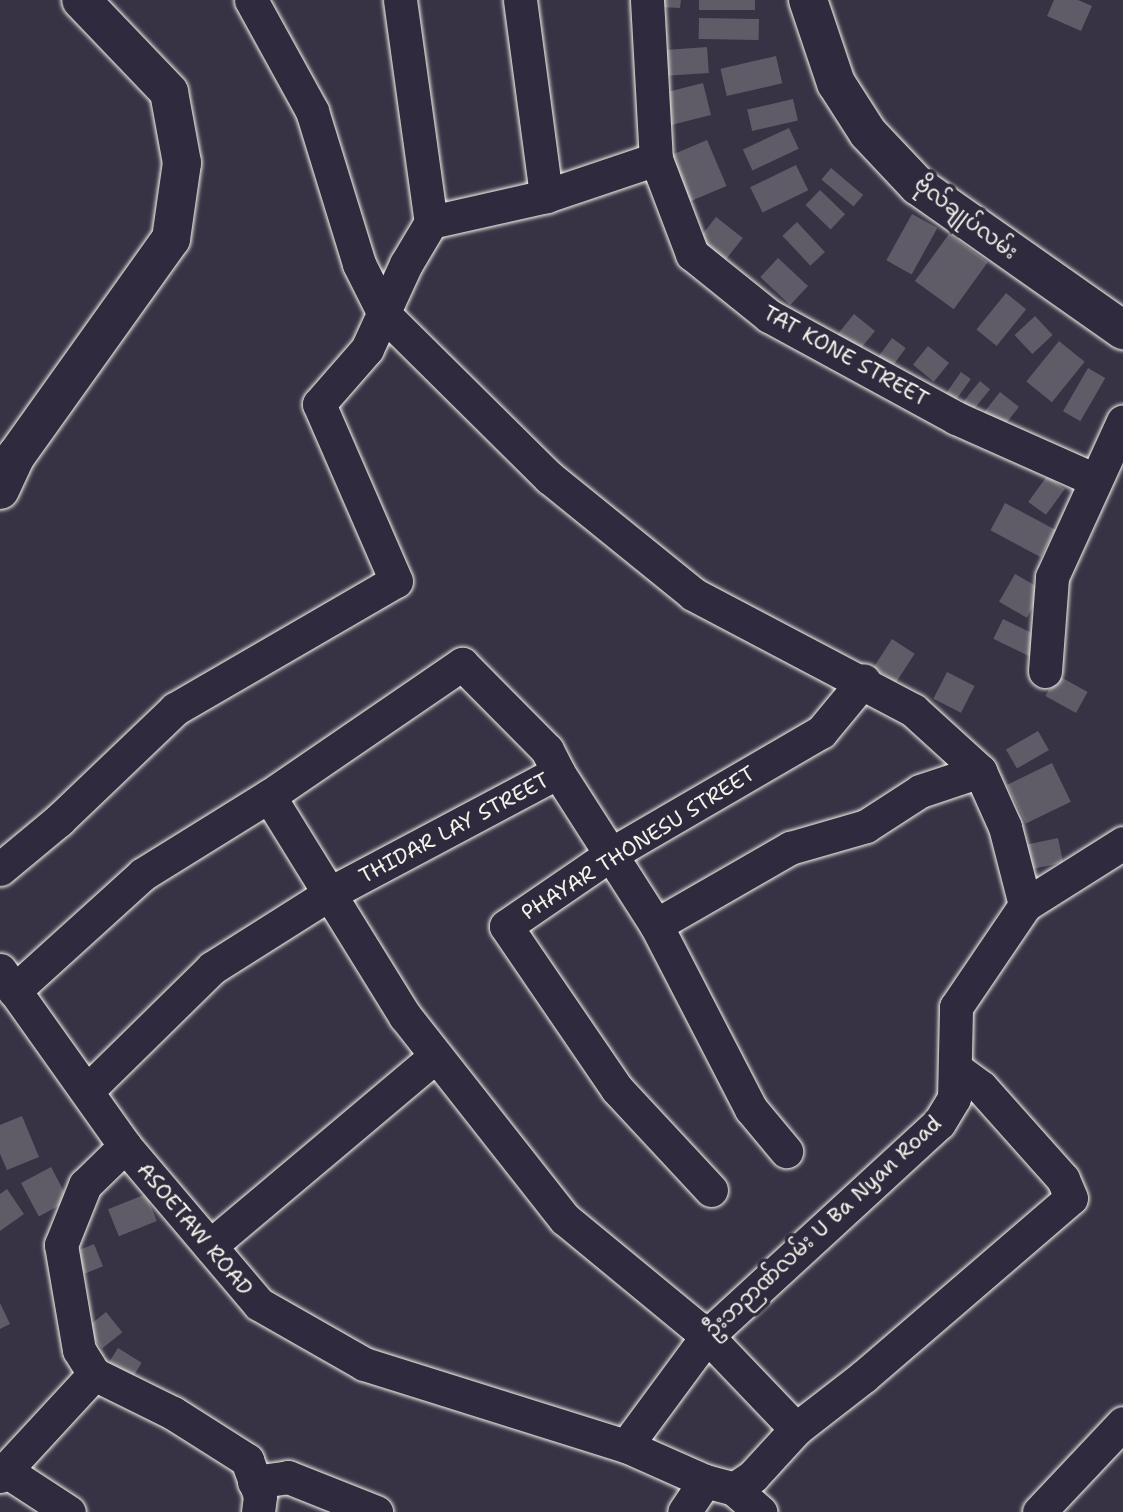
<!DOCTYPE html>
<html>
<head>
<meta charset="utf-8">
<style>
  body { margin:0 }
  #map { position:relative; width:1123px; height:1512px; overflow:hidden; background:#373244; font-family:"Shantell Sans","Noto Sans Myanmar",sans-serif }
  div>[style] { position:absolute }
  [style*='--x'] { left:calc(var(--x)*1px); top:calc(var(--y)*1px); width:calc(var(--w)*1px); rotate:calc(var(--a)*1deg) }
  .building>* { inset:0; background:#5f5c67; transform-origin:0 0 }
  .roads { filter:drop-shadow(0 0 2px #f4f1e8) drop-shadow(0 0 2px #f4f1e8) }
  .minor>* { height:33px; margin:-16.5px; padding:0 16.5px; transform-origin:16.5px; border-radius:16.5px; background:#2f2a3d }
  .highway>* { height:38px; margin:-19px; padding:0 19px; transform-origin:19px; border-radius:19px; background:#2f2a3d }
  span { translate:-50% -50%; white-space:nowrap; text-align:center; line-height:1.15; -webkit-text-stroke:7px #2f2a3d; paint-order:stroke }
  .street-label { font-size:21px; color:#f4f1e8 }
</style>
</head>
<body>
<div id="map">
  <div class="building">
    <div style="clip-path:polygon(659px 0,681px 0,680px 8px,658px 7px)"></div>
    <div style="left:699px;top:0;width:56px;height:10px"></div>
    <div style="clip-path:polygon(1054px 0,1078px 0,1092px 6px,1081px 31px,1047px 16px)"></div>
    <div style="left:699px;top:18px;width:60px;height:21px;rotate:1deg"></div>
    <div style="left:707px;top:47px;width:26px;height:42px;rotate:86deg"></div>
    <div style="left:776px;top:56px;width:28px;height:57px;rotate:77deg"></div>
    <div style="left:703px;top:83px;width:33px;height:42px;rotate:76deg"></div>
    <div style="left:793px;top:99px;width:22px;height:47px;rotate:77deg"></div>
    <div style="left:789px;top:128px;width:23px;height:51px;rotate:65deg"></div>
    <div style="left:707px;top:140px;width:50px;height:45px;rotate:67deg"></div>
    <div style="left:796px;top:165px;width:28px;height:51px;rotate:64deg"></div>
    <div style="left:831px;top:168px;width:42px;height:15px;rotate:40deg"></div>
    <div style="left:820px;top:190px;width:35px;height:21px;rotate:44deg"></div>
    <div style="left:912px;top:214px;width:29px;height:53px;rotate:29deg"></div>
    <div style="left:716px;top:217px;width:34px;height:33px;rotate:38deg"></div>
    <div style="left:797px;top:222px;width:41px;height:20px;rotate:47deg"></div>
    <div style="left:949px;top:234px;width:48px;height:58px;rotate:36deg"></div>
    <div style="left:778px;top:258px;width:41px;height:26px;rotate:43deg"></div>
    <div style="left:1006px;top:293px;width:26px;height:47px;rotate:39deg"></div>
    <div style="left:854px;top:314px;width:27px;height:28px;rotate:39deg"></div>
    <div style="left:1035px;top:316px;width:26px;height:28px;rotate:47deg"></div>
    <div style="left:892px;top:338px;width:17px;height:27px;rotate:36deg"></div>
    <div style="left:1059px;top:341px;width:33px;height:52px;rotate:39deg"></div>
    <div style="left:928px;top:346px;width:27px;height:24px;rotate:39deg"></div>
    <div style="left:1088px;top:368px;width:20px;height:50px;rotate:30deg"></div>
    <div style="left:961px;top:372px;width:12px;height:28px;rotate:35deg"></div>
    <div style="left:980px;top:381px;width:13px;height:28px;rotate:39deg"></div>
    <div style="left:1000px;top:392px;width:24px;height:28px;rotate:38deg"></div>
    <div style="left:1047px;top:476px;width:22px;height:32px;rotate:36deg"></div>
    <div style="left:1005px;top:503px;width:57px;height:31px;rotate:28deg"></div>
    <div style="left:1015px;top:574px;width:32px;height:32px;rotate:30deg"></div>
    <div style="left:1003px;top:619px;width:41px;height:22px;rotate:26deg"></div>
    <div style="left:892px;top:639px;width:27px;height:34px;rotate:33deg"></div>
    <div style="left:947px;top:672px;width:31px;height:30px;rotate:27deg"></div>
    <div style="left:1057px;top:675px;width:35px;height:24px;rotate:29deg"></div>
    <div style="left:1038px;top:731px;width:22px;height:37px;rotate:60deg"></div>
    <div style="left:1052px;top:763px;width:43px;height:50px;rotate:64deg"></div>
    <div style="left:1058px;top:838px;width:25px;height:39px;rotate:78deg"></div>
    <div style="clip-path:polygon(22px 1116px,39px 1157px,7px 1170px,0 1154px,0 1125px)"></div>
    <div style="left:51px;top:1167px;width:38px;height:34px;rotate:62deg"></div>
    <div style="clip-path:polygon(7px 1189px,24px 1214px,0 1231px,0 1194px)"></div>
    <div style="left:146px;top:1194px;width:29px;height:41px;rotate:68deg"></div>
    <div style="left:94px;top:1244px;width:24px;height:20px;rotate:68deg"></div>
    <div style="clip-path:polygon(0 1303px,10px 1324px,0 1329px)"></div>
    <div style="left:106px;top:1312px;width:26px;height:26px;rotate:51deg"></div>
    <div style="left:118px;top:1348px;width:28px;height:22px;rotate:32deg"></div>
  </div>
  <div class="roads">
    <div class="minor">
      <div style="--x:251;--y:0;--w:127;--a:61.2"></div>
      <div style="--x:312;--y:111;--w:160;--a:72.9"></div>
      <div style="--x:359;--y:264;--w:56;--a:63.4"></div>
      <div style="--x:384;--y:314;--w:233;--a:44.7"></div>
      <div style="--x:550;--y:478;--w:184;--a:39"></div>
      <div style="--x:693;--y:594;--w:249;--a:27.8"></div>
      <div style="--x:913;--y:710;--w:91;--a:42.3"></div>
      <div style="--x:980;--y:771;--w:61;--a:65.9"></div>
      <div style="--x:1005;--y:827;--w:81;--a:75.6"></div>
      <div style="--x:400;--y:0;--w:224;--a:82.1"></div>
      <div style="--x:520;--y:0;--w:198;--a:82.4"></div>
      <div style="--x:647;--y:0;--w:159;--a:86.8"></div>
      <div style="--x:656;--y:159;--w:102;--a:69.2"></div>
      <div style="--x:692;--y:254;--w:99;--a:38.8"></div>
      <div style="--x:769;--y:316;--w:213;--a:28.6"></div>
      <div style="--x:956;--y:418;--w:152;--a:24"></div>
      <div style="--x:1045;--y:671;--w:94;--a:-85.7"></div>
      <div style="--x:1052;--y:577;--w:171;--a:-65.5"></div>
      <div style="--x:558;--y:772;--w:182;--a:57.4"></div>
      <div style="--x:656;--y:925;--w:207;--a:62.7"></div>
      <div style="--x:751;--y:1109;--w:55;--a:50.2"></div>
      <div style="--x:269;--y:796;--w:259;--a:58.3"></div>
      <div style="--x:405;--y:1016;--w:258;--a:51.8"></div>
      <div style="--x:565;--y:1219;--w:184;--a:39.5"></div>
      <div style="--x:707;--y:1336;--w:129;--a:46.3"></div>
      <div style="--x:0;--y:869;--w:77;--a:-39.7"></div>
      <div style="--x:59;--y:820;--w:161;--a:-43.7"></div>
      <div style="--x:175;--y:709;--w:255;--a:-30.1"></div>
      <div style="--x:396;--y:581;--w:193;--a:-113.5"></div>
      <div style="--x:319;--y:404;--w:73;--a:-48.9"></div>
      <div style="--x:367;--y:349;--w:94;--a:-65.4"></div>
      <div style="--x:406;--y:264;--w:49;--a:-59.2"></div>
      <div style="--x:431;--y:222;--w:118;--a:-12.7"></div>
      <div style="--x:546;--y:196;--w:116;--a:-18.6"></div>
      <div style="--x:656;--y:925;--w:155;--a:-29.9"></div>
      <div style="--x:790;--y:848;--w:79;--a:-16.1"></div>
      <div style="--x:866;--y:826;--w:64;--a:-32.9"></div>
      <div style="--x:920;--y:791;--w:63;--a:-18.4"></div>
      <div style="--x:0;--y:970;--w:216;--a:54.6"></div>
      <div style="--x:125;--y:1146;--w:207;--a:49.7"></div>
      <div style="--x:259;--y:1304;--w:121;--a:29.7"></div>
      <div style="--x:364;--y:1364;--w:275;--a:17.4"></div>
      <div style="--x:626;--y:1446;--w:86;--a:23.9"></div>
      <div style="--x:705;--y:1481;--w:37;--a:124"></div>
      <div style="--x:14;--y:991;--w:174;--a:-42.2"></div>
      <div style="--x:143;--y:874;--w:148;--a:-31.8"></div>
      <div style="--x:269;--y:796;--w:234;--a:-34.4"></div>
      <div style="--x:462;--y:664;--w:121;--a:45.3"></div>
      <div style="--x:547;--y:750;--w:25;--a:63"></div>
      <div style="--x:558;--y:772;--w:256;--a:152"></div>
      <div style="--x:332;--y:892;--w:142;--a:147.7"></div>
      <div style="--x:212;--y:968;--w:175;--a:135.5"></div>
      <div style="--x:711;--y:1190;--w:138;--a:-132.9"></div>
      <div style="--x:617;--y:1089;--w:197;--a:-124.3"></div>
      <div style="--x:506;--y:926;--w:127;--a:-34.4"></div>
      <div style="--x:611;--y:854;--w:243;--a:-30.2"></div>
      <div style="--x:821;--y:732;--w:67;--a:-50.4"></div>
      <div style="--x:210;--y:1246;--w:295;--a:-40.1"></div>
      <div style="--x:94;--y:1374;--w:88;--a:26.3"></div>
      <div style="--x:173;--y:1413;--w:88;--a:32.4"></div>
      <div style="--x:247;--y:1460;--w:38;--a:70"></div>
      <div style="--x:260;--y:1496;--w:16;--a:97"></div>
      <div style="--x:626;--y:1446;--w:137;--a:-53.6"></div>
      <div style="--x:707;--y:1336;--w:315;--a:-42.6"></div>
      <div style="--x:939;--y:1123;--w:29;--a:-59"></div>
      <div style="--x:954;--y:1098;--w:91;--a:-88.7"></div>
      <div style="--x:956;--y:1007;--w:123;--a:-55.9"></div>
      <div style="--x:1025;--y:905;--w:116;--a:-32.3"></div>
      <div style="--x:6;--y:1471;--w:75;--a:33.1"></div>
      <div style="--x:0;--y:1476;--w:139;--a:-47.3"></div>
      <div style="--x:94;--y:1374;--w:28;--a:-122"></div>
      <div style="--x:79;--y:1350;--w:107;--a:-99.7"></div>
      <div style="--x:61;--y:1245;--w:65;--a:-68.2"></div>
      <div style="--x:85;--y:1185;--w:56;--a:-44.3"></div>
      <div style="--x:705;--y:1481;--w:30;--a:15"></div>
      <div style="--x:734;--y:1489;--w:23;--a:-34"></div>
      <div style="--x:753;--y:1476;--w:64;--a:-47.5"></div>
      <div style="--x:796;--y:1429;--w:85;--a:-37.8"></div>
      <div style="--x:863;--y:1377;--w:274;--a:-40.7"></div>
      <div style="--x:1071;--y:1198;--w:21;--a:-113"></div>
      <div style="--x:1063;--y:1179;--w:123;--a:-131.7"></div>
      <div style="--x:981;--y:1087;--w:32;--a:-144"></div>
      <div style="--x:254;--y:1482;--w:34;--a:-8"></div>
      <div style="--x:288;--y:1477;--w:95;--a:21.7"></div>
      <div style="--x:734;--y:1489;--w:35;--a:41"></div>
      <div style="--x:1039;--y:1512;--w:122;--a:-46.7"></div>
    </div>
    <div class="highway">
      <div style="--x:808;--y:0;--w:88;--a:71.4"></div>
      <div style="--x:836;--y:83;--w:59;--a:57.4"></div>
      <div style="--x:868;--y:133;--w:73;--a:46.7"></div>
      <div style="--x:918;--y:186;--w:251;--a:35.1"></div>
      <div style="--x:0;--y:490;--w:38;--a:-65"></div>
      <div style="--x:16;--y:456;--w:267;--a:-54.5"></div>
      <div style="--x:171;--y:239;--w:77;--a:-81.8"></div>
      <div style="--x:182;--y:163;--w:72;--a:-100.4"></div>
      <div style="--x:169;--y:92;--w:127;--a:-133.7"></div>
    </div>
  </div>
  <div class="street-label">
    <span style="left:966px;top:218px;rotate:37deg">ဗိုလ်ချုပ်လမ်း</span>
    <span style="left:846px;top:356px;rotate:29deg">TAT KONE STREET</span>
    <span style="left:454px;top:828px;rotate:-28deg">THIDAR LAY STREET</span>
    <span style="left:638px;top:843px;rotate:-32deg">PHAYAR THONESU STREET</span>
    <span style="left:823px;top:1227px;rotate:-43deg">ဦးဘဉာဏ်လမ်း U Ba Nyan Road</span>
    <span style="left:195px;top:1229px;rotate:50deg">ASOETAW ROAD</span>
  </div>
</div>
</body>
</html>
